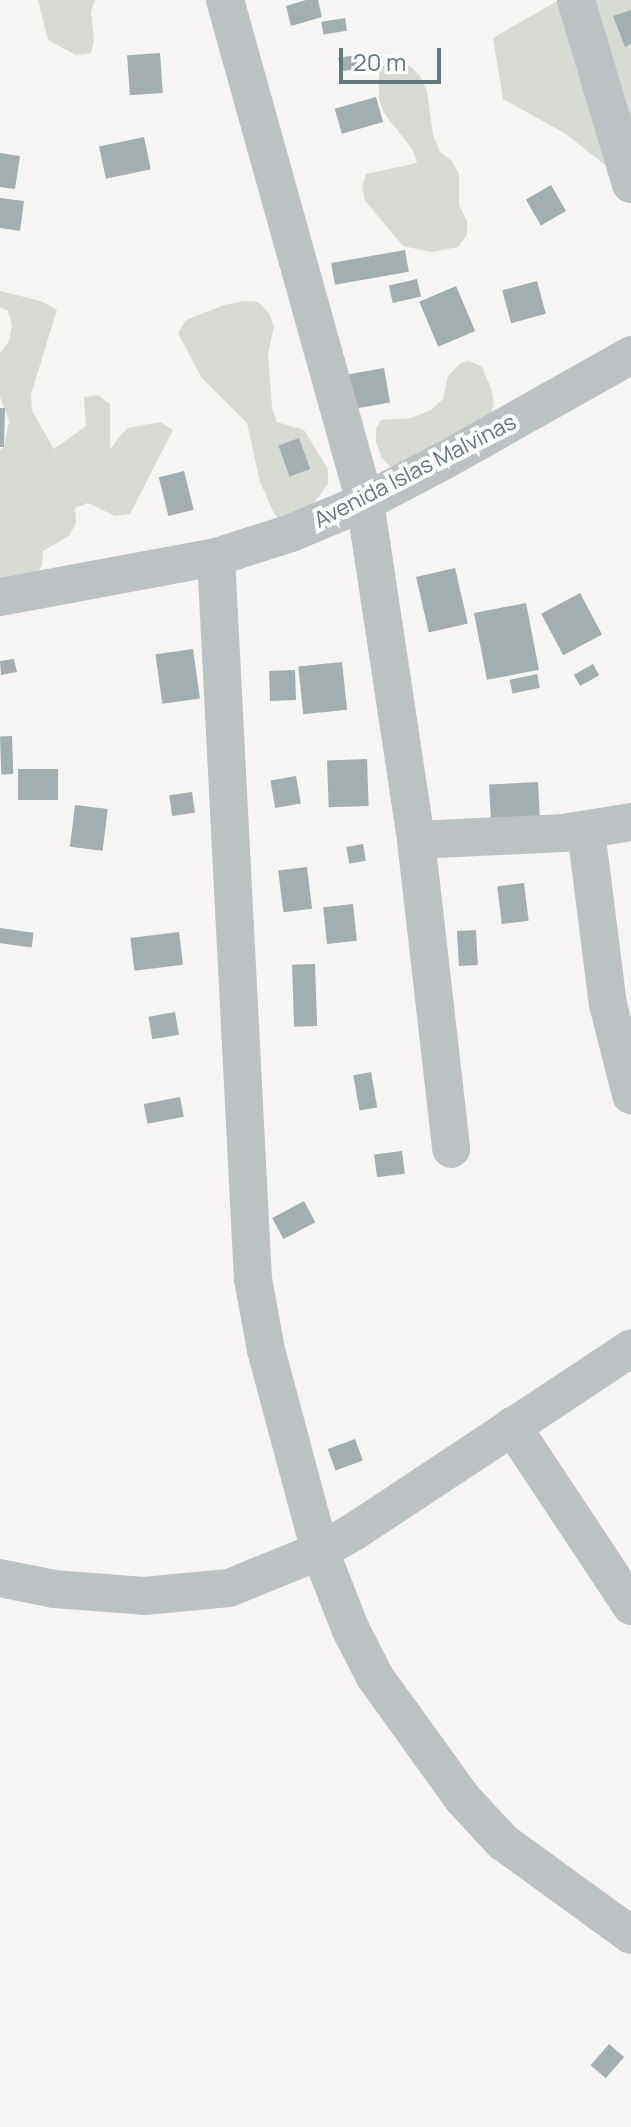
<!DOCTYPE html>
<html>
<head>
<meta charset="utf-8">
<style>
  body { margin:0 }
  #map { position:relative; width:631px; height:2127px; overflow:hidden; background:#f7f6f4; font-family:Manrope,sans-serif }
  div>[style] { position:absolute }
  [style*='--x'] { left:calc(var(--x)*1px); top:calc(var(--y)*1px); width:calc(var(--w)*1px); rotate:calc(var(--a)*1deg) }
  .green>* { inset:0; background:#d8dbd4 }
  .building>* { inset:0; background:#a3aeb1; transform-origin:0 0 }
  .minor>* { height:38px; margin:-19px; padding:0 19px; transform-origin:19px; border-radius:19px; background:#bcc2c4 }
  span { translate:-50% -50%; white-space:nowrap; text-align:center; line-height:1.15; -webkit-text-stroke:8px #fff; paint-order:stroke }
  .street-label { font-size:22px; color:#64777d }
  .scale { position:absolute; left:339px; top:48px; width:102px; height:36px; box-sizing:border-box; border:4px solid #64777d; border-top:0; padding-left:10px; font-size:24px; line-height:28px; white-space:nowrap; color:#64777d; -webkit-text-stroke:6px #fff; paint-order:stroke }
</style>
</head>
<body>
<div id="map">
  <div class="green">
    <div style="clip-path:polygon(38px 0,95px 0,91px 12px,94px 40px,91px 53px,76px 55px,48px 40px)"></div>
    <div style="clip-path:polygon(559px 0,631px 0,631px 171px,610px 169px,566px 134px,503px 99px,493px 38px)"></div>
    <div style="clip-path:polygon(394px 63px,410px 66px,420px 76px,427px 91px,433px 135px,440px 152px,452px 161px,459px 174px,459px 205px,467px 221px,467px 235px,458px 247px,431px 252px,403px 246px,365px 201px,362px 188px,366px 174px,417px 163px,413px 150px,384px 113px,379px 99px,379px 67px)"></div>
    <div style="clip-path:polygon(0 291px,41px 301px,57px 310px,31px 394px,32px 411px,54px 449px,86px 426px,84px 397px,98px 395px,110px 404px,110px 449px,127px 428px,160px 422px,173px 430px,130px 514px,115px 516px,88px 503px,75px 508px,76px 523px,69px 536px,43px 551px,42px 565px,35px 578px,0 594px,0 450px,4px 447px,9px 421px,0 397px,0 353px,9px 341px,12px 325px,8px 311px,0 307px)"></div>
    <div style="clip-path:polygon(244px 301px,258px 302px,269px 313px,274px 326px,268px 354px,272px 408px,277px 422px,304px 430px,328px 469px,328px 484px,299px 523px,283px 524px,274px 513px,260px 482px,247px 423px,201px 377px,178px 333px,186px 320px,224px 305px)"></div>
    <div style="clip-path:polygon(469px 361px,482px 367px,491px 388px,494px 404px,491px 413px,393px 469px,382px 458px,376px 443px,376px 428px,381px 420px,411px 418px,431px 410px,443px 399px,448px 376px,461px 363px)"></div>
  </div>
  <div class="building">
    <div style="clip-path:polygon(306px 0,318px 0,322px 17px,291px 26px,286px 6px)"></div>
    <div style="clip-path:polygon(631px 10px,631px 44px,625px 47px,613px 16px)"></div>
    <div style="left:345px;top:18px;width:13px;height:24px;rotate:81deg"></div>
    <div style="left:160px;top:53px;width:40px;height:33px;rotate:86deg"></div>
    <div style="left:357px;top:55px;width:14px;height:19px;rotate:82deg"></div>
    <div style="left:376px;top:97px;width:26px;height:43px;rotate:74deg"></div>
    <div style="left:144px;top:137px;width:33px;height:46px;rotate:78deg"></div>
    <div style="clip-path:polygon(0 153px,20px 156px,15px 189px,0 187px)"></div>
    <div style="left:551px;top:185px;width:30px;height:29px;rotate:60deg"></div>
    <div style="clip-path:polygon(0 198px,24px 201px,20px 231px,0 228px)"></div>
    <div style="left:405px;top:250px;width:22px;height:75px;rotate:80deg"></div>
    <div style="left:417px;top:279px;width:18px;height:29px;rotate:77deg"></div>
    <div style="left:537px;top:281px;width:34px;height:36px;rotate:75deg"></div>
    <div style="left:456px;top:286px;width:49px;height:40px;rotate:67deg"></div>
    <div style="left:384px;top:368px;width:35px;height:36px;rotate:80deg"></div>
    <div style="clip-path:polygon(0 408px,5px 408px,4px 447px,0 447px)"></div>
    <div style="left:299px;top:438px;width:33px;height:22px;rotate:70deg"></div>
    <div style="left:184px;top:471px;width:40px;height:26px;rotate:76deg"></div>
    <div style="left:455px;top:568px;width:57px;height:40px;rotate:77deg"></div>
    <div style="left:580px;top:593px;width:47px;height:44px;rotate:62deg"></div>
    <div style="left:526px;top:603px;width:68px;height:53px;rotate:79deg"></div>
    <div style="left:193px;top:649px;width:50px;height:38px;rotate:82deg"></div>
    <div style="clip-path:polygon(14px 659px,17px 672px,1px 675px,0 661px)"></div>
    <div style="left:342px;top:662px;width:48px;height:44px;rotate:84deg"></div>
    <div style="left:593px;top:664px;width:13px;height:22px;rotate:61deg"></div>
    <div style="left:295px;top:670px;width:30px;height:26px;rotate:88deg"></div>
    <div style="left:537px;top:674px;width:14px;height:28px;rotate:78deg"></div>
    <div style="left:12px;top:736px;width:38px;height:12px;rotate:88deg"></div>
    <div style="left:367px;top:759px;width:47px;height:40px;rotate:88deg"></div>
    <div style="left:18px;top:769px;width:40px;height:31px"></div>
    <div style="left:296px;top:776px;width:28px;height:26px;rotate:80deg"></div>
    <div style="left:538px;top:782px;width:42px;height:49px;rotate:87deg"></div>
    <div style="left:192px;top:792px;width:21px;height:23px;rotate:82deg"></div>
    <div style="left:75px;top:805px;width:33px;height:42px;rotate:7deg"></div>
    <div style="left:363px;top:844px;width:17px;height:17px;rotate:80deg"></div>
    <div style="left:307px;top:867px;width:42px;height:29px;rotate:83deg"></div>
    <div style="left:524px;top:883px;width:38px;height:27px;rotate:83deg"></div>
    <div style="left:353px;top:904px;width:37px;height:30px;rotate:84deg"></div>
    <div style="left:0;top:928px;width:34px;height:15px;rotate:8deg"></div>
    <div style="left:476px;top:930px;width:35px;height:19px;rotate:87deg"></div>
    <div style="left:179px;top:932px;width:33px;height:49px;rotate:83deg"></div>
    <div style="left:315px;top:964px;width:62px;height:23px;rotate:88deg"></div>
    <div style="left:175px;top:1012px;width:23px;height:27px;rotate:80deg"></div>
    <div style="left:371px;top:1072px;width:36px;height:18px;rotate:80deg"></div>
    <div style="left:180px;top:1097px;width:20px;height:37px;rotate:79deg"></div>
    <div style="left:402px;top:1151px;width:23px;height:28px;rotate:83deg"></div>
    <div style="left:304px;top:1201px;width:24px;height:36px;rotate:62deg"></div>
    <div style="left:355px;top:1439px;width:23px;height:29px;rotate:70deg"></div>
    <div style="left:609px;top:2044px;width:20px;height:28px;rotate:41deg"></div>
  </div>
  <div class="minor">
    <div style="--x:225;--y:0;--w:521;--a:74.42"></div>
    <div style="--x:365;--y:502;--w:342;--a:81.4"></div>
    <div style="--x:416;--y:840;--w:311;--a:83.5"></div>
    <div style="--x:576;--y:0;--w:192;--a:73.4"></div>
    <div style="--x:216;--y:557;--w:723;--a:87.07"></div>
    <div style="--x:253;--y:1279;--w:72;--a:79.6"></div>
    <div style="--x:266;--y:1350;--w:208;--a:75"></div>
    <div style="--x:320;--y:1551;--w:83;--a:68.7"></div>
    <div style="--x:350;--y:1628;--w:55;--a:63"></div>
    <div style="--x:375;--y:1677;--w:150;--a:54.2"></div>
    <div style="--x:463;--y:1799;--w:59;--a:47.1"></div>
    <div style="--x:503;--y:1842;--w:158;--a:36"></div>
    <div style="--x:0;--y:597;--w:220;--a:-10.5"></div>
    <div style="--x:216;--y:557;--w:79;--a:-17.7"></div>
    <div style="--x:291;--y:533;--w:80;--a:-22.7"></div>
    <div style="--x:365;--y:502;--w:90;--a:-27.7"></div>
    <div style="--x:445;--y:460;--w:214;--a:-29.4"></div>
    <div style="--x:586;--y:831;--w:174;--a:82.8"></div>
    <div style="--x:608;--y:1004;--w:94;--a:75.8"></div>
    <div style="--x:416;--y:840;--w:147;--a:-2.7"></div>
    <div style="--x:563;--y:833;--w:69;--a:-9.2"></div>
    <div style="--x:512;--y:1426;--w:216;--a:56.5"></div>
    <div style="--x:0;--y:1578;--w:55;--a:11.5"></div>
    <div style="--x:54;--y:1589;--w:90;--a:4.4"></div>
    <div style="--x:144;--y:1596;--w:85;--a:-5.4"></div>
    <div style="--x:229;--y:1588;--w:98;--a:-22.1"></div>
    <div style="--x:320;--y:1551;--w:40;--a:-29.7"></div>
    <div style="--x:355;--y:1531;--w:331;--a:-33.5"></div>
  </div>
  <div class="street-label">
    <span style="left:415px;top:471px;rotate:-27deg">Avenida Islas Malvinas</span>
  </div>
  <div class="scale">20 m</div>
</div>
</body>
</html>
